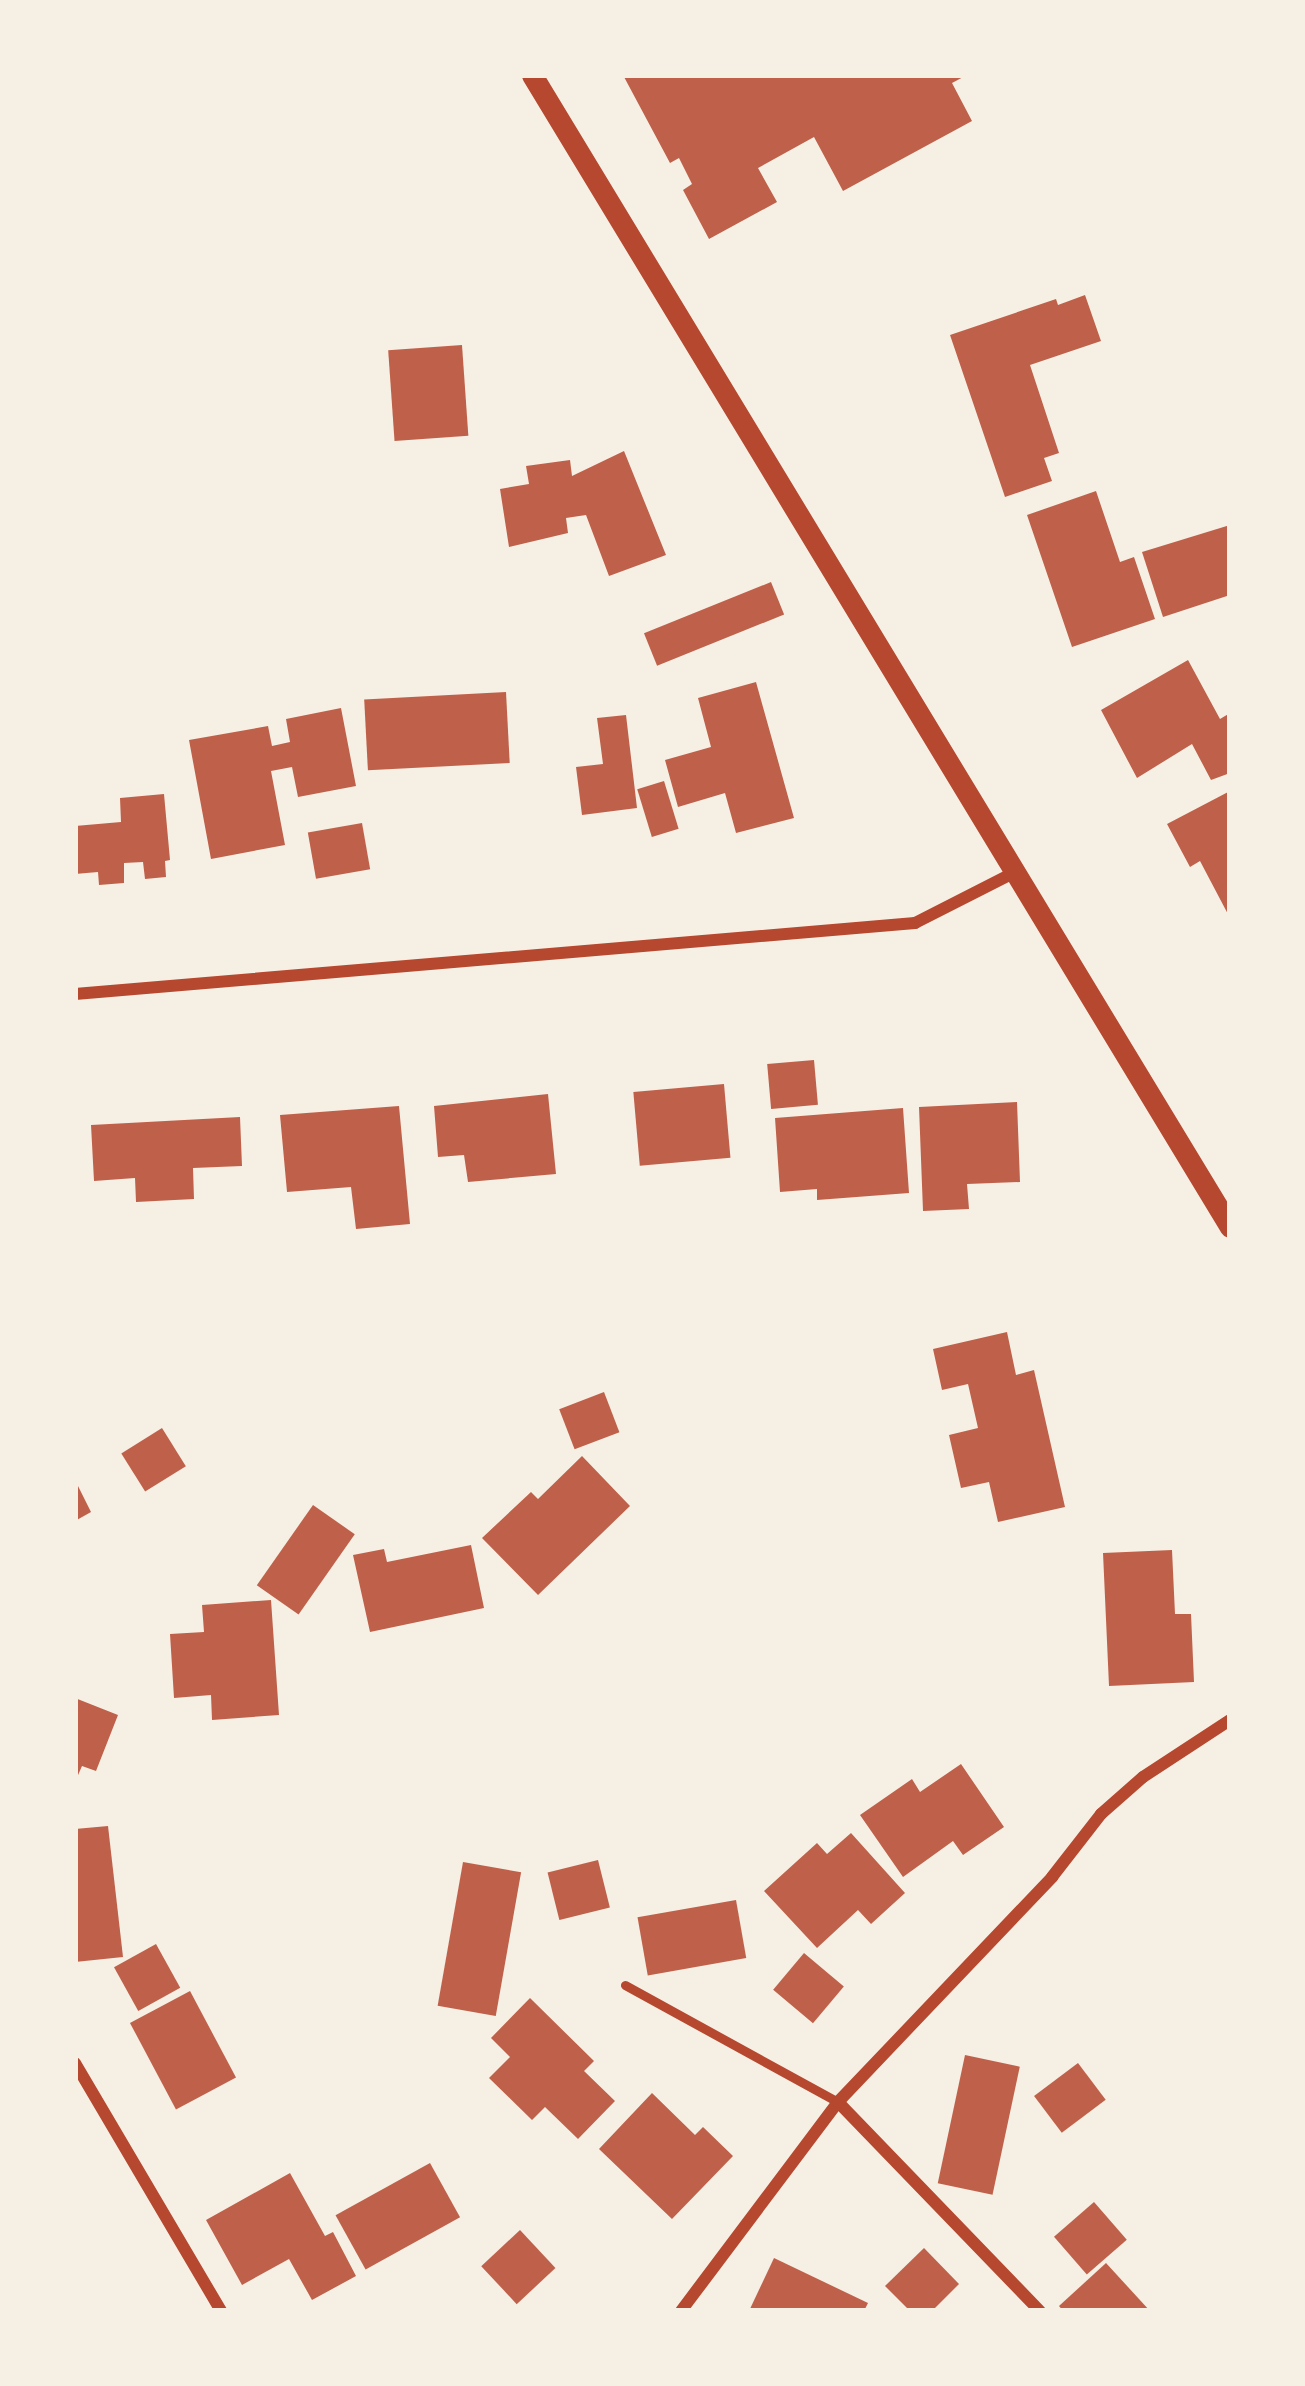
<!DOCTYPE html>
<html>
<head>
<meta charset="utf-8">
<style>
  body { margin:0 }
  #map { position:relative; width:1305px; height:2386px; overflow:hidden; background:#f6efe4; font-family:"Work Sans",sans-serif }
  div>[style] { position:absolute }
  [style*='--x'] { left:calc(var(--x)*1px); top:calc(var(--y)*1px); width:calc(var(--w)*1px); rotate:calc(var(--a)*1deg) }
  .building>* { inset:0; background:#bf614a; transform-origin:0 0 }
  .service>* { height:9px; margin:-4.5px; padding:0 4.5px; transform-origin:4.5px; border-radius:4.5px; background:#b5482f }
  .minor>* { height:12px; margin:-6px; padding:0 6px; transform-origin:6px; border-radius:6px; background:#b5482f }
  .tertiary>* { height:21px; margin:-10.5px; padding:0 10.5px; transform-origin:10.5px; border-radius:10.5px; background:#b5482f }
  span { translate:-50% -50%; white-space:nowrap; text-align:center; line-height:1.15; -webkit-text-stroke:10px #f6efe4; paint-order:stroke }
  .frame { position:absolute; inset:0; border:78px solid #f6efe4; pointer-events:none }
</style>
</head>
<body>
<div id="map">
  <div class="building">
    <div style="clip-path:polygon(623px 75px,967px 75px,952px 83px,972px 121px,843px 191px,814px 137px,758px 168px,777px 202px,709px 239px,683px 190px,692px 184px,679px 158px,670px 163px)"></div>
    <div style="clip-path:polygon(1085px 295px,1101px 341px,1030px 365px,1059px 453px,1044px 458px,1052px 481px,1005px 497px,950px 335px,1056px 299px,1058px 305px)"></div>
    <div style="left:462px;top:345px;width:91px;height:74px;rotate:86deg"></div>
    <div style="clip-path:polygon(624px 451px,666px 555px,609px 576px,586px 515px,566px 518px,568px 533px,509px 547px,500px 489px,529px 484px,526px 466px,570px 460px,572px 476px)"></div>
    <div style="clip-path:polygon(1096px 491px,1120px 562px,1134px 557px,1155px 619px,1072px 647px,1027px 515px)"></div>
    <div style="clip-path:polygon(1230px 525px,1230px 595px,1163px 617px,1142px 552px)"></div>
    <div style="left:771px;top:582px;width:35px;height:137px;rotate:68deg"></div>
    <div style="clip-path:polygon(1188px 660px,1220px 719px,1230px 713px,1230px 773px,1211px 780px,1192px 744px,1137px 778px,1101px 710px)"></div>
    <div style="clip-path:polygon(756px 682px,794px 818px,736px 833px,725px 793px,678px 807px,665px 760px,711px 747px,698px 698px)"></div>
    <div style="left:506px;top:692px;width:71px;height:142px;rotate:87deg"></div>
    <div style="clip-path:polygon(341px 708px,356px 786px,298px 797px,292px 767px,271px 771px,285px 845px,211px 859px,189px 740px,268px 726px,272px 746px,290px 742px,286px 719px)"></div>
    <div style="clip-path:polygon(626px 715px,637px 808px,582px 815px,576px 767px,603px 764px,597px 718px)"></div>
    <div style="left:664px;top:781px;width:50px;height:28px;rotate:73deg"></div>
    <div style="clip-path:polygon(1230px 791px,1230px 918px,1200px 861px,1190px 867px,1167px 824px)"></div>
    <div style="clip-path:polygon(164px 794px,170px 860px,165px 861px,166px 877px,145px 879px,143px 862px,124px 863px,124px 883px,99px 885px,98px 872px,75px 874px,75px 826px,121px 822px,120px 798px)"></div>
    <div style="left:362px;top:823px;width:47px;height:55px;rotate:80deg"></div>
    <div style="left:814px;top:1060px;width:45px;height:47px;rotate:85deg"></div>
    <div style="left:724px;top:1084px;width:74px;height:91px;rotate:85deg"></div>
    <div style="clip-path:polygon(548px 1094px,556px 1174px,468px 1182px,464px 1155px,438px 1157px,434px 1106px)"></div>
    <div style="clip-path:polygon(1017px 1102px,1020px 1182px,967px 1184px,969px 1209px,923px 1211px,919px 1107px)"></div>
    <div style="clip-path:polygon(399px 1106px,410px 1224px,356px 1229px,351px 1187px,287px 1192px,280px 1115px)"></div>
    <div style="clip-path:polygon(903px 1108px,909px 1193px,817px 1200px,817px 1189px,780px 1192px,775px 1118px)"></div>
    <div style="clip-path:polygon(240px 1117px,242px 1166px,193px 1168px,194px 1199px,136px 1202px,135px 1178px,94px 1181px,91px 1125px)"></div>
    <div style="clip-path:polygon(1007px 1332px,1016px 1375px,1034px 1370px,1065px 1507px,998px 1522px,989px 1482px,961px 1488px,949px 1435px,978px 1428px,968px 1384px,942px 1390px,933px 1349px)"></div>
    <div style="left:604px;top:1392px;width:43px;height:48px;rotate:69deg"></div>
    <div style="left:162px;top:1428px;width:45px;height:48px;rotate:58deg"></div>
    <div style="clip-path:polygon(582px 1456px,630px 1506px,538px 1595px,482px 1538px,531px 1492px,538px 1499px)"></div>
    <div style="clip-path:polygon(75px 1480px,91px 1512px,75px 1521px)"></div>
    <div style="left:313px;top:1505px;width:51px;height:98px;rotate:35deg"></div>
    <div style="clip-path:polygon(471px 1545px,484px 1608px,370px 1632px,353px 1555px,384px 1549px,387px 1562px)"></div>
    <div style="clip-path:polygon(1172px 1550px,1175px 1614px,1191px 1614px,1194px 1682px,1109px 1686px,1103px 1553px)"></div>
    <div style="clip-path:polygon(271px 1600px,279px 1715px,212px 1720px,211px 1695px,174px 1698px,170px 1634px,204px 1632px,202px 1605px)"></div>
    <div style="clip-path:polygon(75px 1698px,118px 1715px,96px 1771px,82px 1766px,75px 1782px)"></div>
    <div style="clip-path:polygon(961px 1764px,1004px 1827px,963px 1855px,953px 1841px,903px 1877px,860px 1815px,912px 1779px,920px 1792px)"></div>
    <div style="clip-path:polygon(108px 1826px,123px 1957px,75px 1962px,75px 1829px)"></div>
    <div style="clip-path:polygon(851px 1833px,905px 1893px,871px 1924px,858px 1910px,817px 1948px,764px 1891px,817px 1843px,827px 1854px)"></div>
    <div style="left:598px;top:1860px;width:49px;height:52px;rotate:76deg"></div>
    <div style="left:463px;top:1862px;width:59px;height:146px;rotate:10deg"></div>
    <div style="left:736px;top:1900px;width:59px;height:100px;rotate:80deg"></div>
    <div style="left:156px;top:1944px;width:50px;height:48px;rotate:61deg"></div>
    <div style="left:804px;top:1953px;width:52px;height:48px;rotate:40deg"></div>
    <div style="left:190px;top:1991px;width:98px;height:68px;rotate:62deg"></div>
    <div style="clip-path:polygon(530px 1998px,594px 2061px,584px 2071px,615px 2101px,578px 2139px,545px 2107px,532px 2120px,489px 2078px,510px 2057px,491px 2038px)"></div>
    <div style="left:965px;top:2055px;width:56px;height:131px;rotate:12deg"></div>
    <div style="left:1078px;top:2063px;width:46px;height:55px;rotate:53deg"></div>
    <div style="clip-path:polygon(652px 2093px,695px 2135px,703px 2127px,733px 2156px,672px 2219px,599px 2149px)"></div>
    <div style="left:430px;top:2163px;width:62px;height:108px;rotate:61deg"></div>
    <div style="clip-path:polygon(290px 2173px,325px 2236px,333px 2232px,356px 2276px,312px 2300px,289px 2259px,242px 2285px,206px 2220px)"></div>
    <div style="left:1094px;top:2202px;width:50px;height:53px;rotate:49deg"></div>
    <div style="left:520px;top:2230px;width:52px;height:53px;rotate:47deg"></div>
    <div style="clip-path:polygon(924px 2248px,959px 2284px,932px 2311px,910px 2311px,885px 2286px)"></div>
    <div style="clip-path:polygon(774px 2258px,868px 2303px,864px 2311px,749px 2311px)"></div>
    <div style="clip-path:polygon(1106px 2263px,1150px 2311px,1063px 2311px,1059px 2306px)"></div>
  </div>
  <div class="service">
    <div style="--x:625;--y:1985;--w:243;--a:28.8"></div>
  </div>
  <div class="minor">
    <div style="--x:75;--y:994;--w:843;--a:-4.83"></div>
    <div style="--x:915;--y:923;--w:110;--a:-27"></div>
    <div style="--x:75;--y:2063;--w:288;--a:59.5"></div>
    <div style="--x:838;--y:2102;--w:291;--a:46"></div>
    <div style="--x:681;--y:2311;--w:261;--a:-53.1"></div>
    <div style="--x:838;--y:2102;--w:311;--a:-46.4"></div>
    <div style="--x:1052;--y:1877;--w:80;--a:-52.1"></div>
    <div style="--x:1101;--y:1814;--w:56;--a:-41.4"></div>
    <div style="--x:1143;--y:1777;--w:104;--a:-33.2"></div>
  </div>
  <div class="tertiary">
    <div style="--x:532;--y:75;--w:1347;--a:58.79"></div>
  </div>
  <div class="frame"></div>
</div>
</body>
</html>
